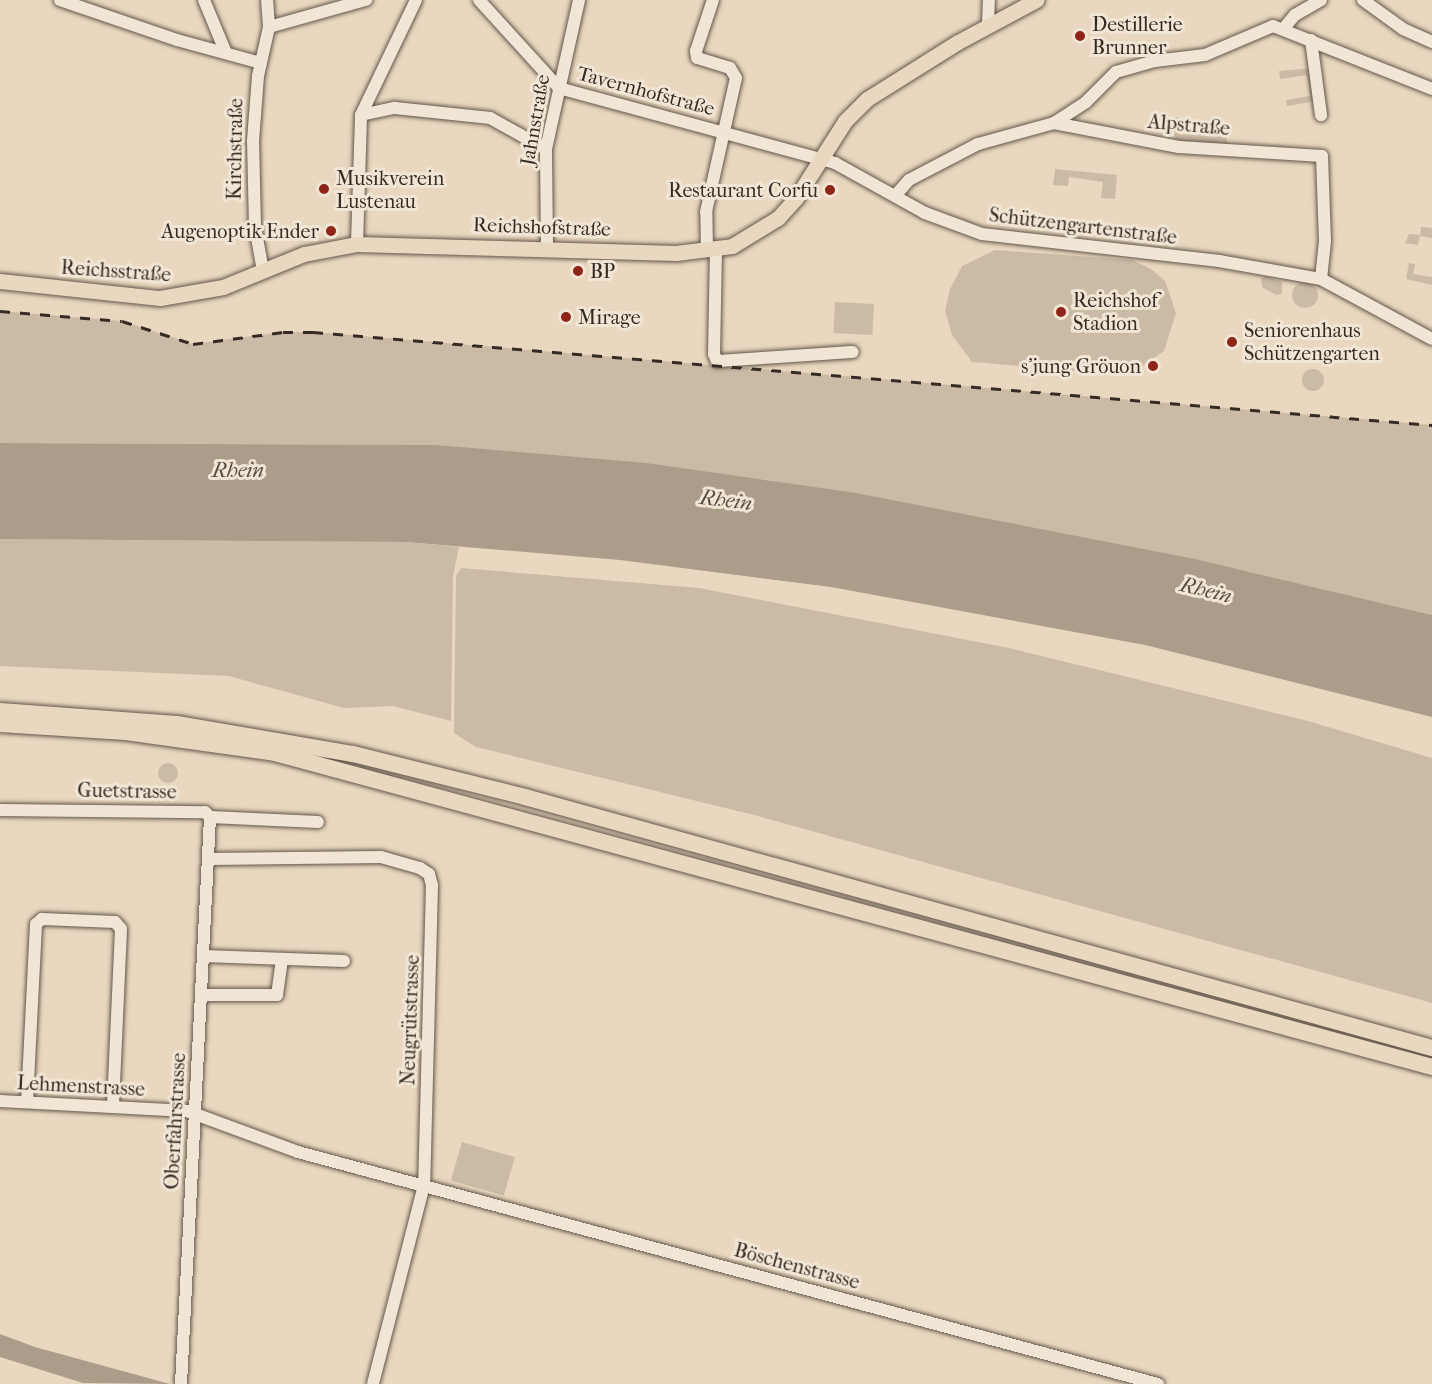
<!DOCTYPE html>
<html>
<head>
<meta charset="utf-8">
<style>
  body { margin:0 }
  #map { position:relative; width:1432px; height:1384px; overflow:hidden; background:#e9d8bf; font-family:"IM FELL French Canon",serif }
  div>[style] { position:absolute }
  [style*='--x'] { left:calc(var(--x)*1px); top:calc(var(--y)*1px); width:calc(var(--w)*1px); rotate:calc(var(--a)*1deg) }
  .green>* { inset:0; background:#cbbaa5; transform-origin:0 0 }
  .round { border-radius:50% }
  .water>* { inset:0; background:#ac9d8a }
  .roads { filter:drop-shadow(0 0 2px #63564b) drop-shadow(0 0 2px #63564b) }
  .minor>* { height:12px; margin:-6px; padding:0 6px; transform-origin:6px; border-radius:6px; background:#f1e6d5 }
  .major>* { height:15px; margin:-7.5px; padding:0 7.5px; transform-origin:7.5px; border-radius:7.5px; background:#e9d8bf }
  .highway>* { height:16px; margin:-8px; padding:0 8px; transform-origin:8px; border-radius:8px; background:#e9d8bf }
  .rail>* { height:3px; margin-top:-1.5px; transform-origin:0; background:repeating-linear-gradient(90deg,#362a24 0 10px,transparent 0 20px) }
  .dots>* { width:16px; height:16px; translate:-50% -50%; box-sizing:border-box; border:3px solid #f1e6d5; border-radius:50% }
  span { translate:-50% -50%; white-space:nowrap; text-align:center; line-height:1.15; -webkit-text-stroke:6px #f1e6d5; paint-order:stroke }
  .poi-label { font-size:20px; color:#362a24 }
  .left { translate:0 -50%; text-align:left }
  .right { translate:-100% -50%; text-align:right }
  .street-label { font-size:20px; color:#362a24 }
  .water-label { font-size:21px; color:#594c43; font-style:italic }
</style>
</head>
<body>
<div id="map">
  <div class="green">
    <div style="clip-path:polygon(1313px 68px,1317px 101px,1287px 106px,1286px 100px,1310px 96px,1307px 75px,1280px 79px,1279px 71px)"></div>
    <div style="clip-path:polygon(1178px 117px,1181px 135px,1225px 128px,1228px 145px,1176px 142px,1172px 118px)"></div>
    <div style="clip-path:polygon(1055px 169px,1117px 175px,1115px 199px,1101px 198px,1103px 182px,1069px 177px,1068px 186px,1053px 185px)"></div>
    <div style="clip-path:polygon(1421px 227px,1432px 228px,1432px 238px,1420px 236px,1418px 245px,1405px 243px,1409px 234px,1420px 235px)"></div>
    <div style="clip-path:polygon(995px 250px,1132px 260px,1151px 269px,1165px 281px,1176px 313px,1164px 351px,1129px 375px,972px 362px,952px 335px,945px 311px,950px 289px,962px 266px)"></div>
    <div style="clip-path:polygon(1409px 263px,1415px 264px,1413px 274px,1432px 277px,1432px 285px,1406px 279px)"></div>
    <div style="clip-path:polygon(1265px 276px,1282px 282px,1282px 294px,1276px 295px,1262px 287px,1261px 279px)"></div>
    <div class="round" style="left:1292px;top:282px;width:26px;height:26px"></div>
    <div style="left:835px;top:302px;width:39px;height:31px;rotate:3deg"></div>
    <div style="clip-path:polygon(0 311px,122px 321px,193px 344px,283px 332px,313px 332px,1432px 425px,1432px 615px,1246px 571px,767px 480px,437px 445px,0 443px)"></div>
    <div class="round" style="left:1302px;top:369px;width:22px;height:22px"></div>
    <div style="clip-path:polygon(0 539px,406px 542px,459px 547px,453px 576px,451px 721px,393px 706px,344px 708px,229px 676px,0 666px)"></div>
    <div style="clip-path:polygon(461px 568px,699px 588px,1009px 648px,1308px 721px,1432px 758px,1432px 1003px,754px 815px,476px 747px,454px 733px,456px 576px)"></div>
    <div class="round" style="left:158px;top:763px;width:20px;height:20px"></div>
    <div style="left:462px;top:1142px;width:55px;height:40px;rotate:16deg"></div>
  </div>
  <div class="water">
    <div style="clip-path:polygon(0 443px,437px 445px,646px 463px,856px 493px,1195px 559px,1432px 615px,1432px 717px,1145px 645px,831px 587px,620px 560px,406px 542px,0 539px)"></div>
    <div style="clip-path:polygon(0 1334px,35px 1347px,170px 1384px,83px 1383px,0 1357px)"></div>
  </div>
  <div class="roads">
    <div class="minor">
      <div style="--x:60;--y:0;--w:124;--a:18.9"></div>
      <div style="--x:177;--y:40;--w:87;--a:15.3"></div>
      <div style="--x:204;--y:0;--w:57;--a:67.5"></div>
      <div style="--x:479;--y:0;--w:119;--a:47.7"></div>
      <div style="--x:1363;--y:0;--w:49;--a:35.9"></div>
      <div style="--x:1403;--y:29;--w:32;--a:24"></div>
      <div style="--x:988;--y:25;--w:25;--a:-88"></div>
      <div style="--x:269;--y:27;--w:101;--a:-15.6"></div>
      <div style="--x:1284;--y:28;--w:17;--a:-50"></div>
      <div style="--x:1295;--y:15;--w:30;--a:-30"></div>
      <div style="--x:1311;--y:40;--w:76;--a:82.4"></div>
      <div style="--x:559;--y:88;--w:286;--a:15.2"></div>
      <div style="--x:835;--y:163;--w:103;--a:29.1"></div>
      <div style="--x:925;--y:213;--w:61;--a:20.2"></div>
      <div style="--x:982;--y:234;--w:239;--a:6.5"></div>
      <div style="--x:1219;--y:261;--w:104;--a:10"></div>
      <div style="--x:1321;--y:279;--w:126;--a:28.4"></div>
      <div style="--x:361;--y:115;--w:35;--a:-12"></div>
      <div style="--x:395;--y:108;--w:96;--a:6"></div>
      <div style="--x:490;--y:118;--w:64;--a:29"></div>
      <div style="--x:1054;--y:123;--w:127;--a:10.9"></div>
      <div style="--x:1179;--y:147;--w:143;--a:3.6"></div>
      <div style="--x:1322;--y:156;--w:85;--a:88"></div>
      <div style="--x:1325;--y:241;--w:38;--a:96"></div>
      <div style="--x:895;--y:196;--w:21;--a:-49"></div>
      <div style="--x:909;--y:180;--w:78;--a:-27.6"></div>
      <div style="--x:978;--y:144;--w:79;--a:-15.4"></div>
      <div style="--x:1054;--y:123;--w:38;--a:-33"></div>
      <div style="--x:1086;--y:102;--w:42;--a:-45"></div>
      <div style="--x:1116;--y:72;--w:41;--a:-15.8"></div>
      <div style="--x:1155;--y:61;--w:50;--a:-6.8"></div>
      <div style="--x:1205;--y:55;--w:74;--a:-23.1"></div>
      <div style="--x:1273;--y:26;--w:171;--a:21.6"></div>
      <div style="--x:357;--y:244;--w:129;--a:-88.2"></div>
      <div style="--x:361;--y:115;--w:127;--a:-64.4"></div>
      <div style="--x:547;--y:248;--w:99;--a:-90.6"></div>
      <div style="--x:546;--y:149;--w:153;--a:-77.5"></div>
      <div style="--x:716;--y:250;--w:104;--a:91.1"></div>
      <div style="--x:714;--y:354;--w:8;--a:67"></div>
      <div style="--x:717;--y:361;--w:136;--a:-3.8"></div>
      <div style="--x:707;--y:251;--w:39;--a:-91"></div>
      <div style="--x:706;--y:212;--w:137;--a:-77.4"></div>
      <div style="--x:736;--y:78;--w:12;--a:-121"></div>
      <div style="--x:730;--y:68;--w:34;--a:-163"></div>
      <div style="--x:697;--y:58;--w:7;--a:-98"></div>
      <div style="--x:696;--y:51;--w:54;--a:-71.6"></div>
      <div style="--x:263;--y:271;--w:45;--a:-100.3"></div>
      <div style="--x:255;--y:227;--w:86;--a:-91.3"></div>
      <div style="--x:253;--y:141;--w:65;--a:-85.6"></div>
      <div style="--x:258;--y:76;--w:50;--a:-77.3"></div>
      <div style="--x:269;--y:27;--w:27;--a:-94"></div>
      <div style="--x:0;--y:810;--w:205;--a:0.6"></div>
      <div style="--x:205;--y:812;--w:7;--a:45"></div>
      <div style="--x:210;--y:817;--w:108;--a:2.7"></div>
      <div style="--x:208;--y:859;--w:173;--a:-0.7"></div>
      <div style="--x:381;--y:857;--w:41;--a:15.8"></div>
      <div style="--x:420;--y:868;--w:11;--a:34"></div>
      <div style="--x:429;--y:874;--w:11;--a:75"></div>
      <div style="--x:432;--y:885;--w:300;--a:91.5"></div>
      <div style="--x:424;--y:1185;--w:205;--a:104.4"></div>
      <div style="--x:203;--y:956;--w:141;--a:2"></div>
      <div style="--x:201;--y:995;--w:76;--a:0"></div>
      <div style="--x:277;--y:995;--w:36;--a:-82"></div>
      <div style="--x:0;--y:1101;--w:187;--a:3.1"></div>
      <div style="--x:187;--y:1111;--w:118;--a:20.3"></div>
      <div style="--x:298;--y:1152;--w:891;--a:15.1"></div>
      <div style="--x:27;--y:1102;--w:178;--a:-87.1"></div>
      <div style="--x:36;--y:924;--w:8;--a:-40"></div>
      <div style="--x:42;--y:919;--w:73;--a:2.4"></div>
      <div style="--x:115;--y:922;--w:9;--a:49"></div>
      <div style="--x:121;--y:929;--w:178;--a:92.6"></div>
      <div style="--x:181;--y:1384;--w:568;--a:-87.07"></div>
    </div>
    <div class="major">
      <div style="--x:0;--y:281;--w:161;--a:6.1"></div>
      <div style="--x:160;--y:298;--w:64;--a:-9.9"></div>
      <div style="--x:223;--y:287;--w:87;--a:-22.2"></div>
      <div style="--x:304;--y:254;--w:54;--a:-10.7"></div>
      <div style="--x:357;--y:244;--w:319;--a:1.6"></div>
      <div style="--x:676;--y:253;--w:56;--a:-7.1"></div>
      <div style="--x:732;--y:246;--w:54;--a:-31.3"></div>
      <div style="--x:778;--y:218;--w:27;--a:-48"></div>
      <div style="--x:796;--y:198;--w:91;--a:-57.5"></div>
      <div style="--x:845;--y:121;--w:31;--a:-45"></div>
      <div style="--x:867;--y:99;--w:107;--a:-32.1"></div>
      <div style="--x:958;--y:42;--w:89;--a:-28.3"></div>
    </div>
    <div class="highway">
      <div style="--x:0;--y:711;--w:177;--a:4.2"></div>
      <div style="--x:177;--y:724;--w:179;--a:9.7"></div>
      <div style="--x:353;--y:754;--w:177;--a:14"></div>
      <div style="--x:525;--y:797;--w:941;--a:15.47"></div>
      <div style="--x:0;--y:724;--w:126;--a:3.6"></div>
      <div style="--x:126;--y:732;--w:150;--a:8"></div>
      <div style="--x:275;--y:753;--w:1199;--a:15.18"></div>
    </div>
  </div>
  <div class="rail">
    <div style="--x:0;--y:311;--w:122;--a:4.7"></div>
    <div style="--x:122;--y:321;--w:75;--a:17.9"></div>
    <div style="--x:193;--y:344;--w:91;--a:-7.6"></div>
    <div style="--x:283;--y:332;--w:30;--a:0"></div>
    <div style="--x:313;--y:332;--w:1123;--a:4.75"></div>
  </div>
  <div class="dots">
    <div style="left:1080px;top:36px;background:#8f2418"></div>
    <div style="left:324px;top:189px;background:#8f2418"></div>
    <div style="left:830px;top:190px;background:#8f2418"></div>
    <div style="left:331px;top:231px;background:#8f2418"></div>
    <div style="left:578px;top:271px;background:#8f2418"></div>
    <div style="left:1061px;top:312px;background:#8f2418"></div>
    <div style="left:566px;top:317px;background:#8f2418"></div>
    <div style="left:1232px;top:342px;background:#8f2418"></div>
    <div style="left:1153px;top:366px;background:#8f2418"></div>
  </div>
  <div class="poi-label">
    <span class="left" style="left:1092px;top:36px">Destillerie<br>Brunner</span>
    <span class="left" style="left:336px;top:190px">Musikverein<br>Lustenau</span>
    <span class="right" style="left:818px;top:190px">Restaurant Corfu</span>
    <span class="right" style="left:319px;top:231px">Augenoptik Ender</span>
    <span class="left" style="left:590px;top:271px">BP</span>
    <span class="left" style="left:1073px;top:312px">Reichshof<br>Stadion</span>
    <span class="left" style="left:578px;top:317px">Mirage</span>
    <span class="left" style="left:1244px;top:342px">Seniorenhaus<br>Schützengarten</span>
    <span class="right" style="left:1141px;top:366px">s'jung Gröuon</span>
  </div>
  <div class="street-label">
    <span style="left:646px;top:91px;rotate:15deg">Tavernhofstraße</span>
    <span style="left:535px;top:120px;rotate:-80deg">Jahnstraße</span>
    <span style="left:1189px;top:125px;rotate:5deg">Alpstraße</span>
    <span style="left:235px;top:149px;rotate:-89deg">Kirchstraße</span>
    <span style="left:1083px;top:226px;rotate:7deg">Schützengartenstraße</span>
    <span style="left:542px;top:227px;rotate:2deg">Reichshofstraße</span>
    <span style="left:116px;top:271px;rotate:4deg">Reichsstraße</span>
    <span style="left:127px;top:791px;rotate:1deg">Guetstrasse</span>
    <span style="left:410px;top:1020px;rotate:-88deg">Neugrütstrasse</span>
    <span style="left:81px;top:1086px;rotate:3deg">Lehmenstrasse</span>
    <span style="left:175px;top:1121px;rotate:-87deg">Oberfahrstrasse</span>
    <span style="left:797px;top:1266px;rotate:15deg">Böschenstrasse</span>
  </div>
  <div class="water-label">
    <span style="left:238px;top:470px">Rhein</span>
    <span style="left:726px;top:500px;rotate:7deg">Rhein</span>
    <span style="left:1206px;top:590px;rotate:14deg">Rhein</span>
  </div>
</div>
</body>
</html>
